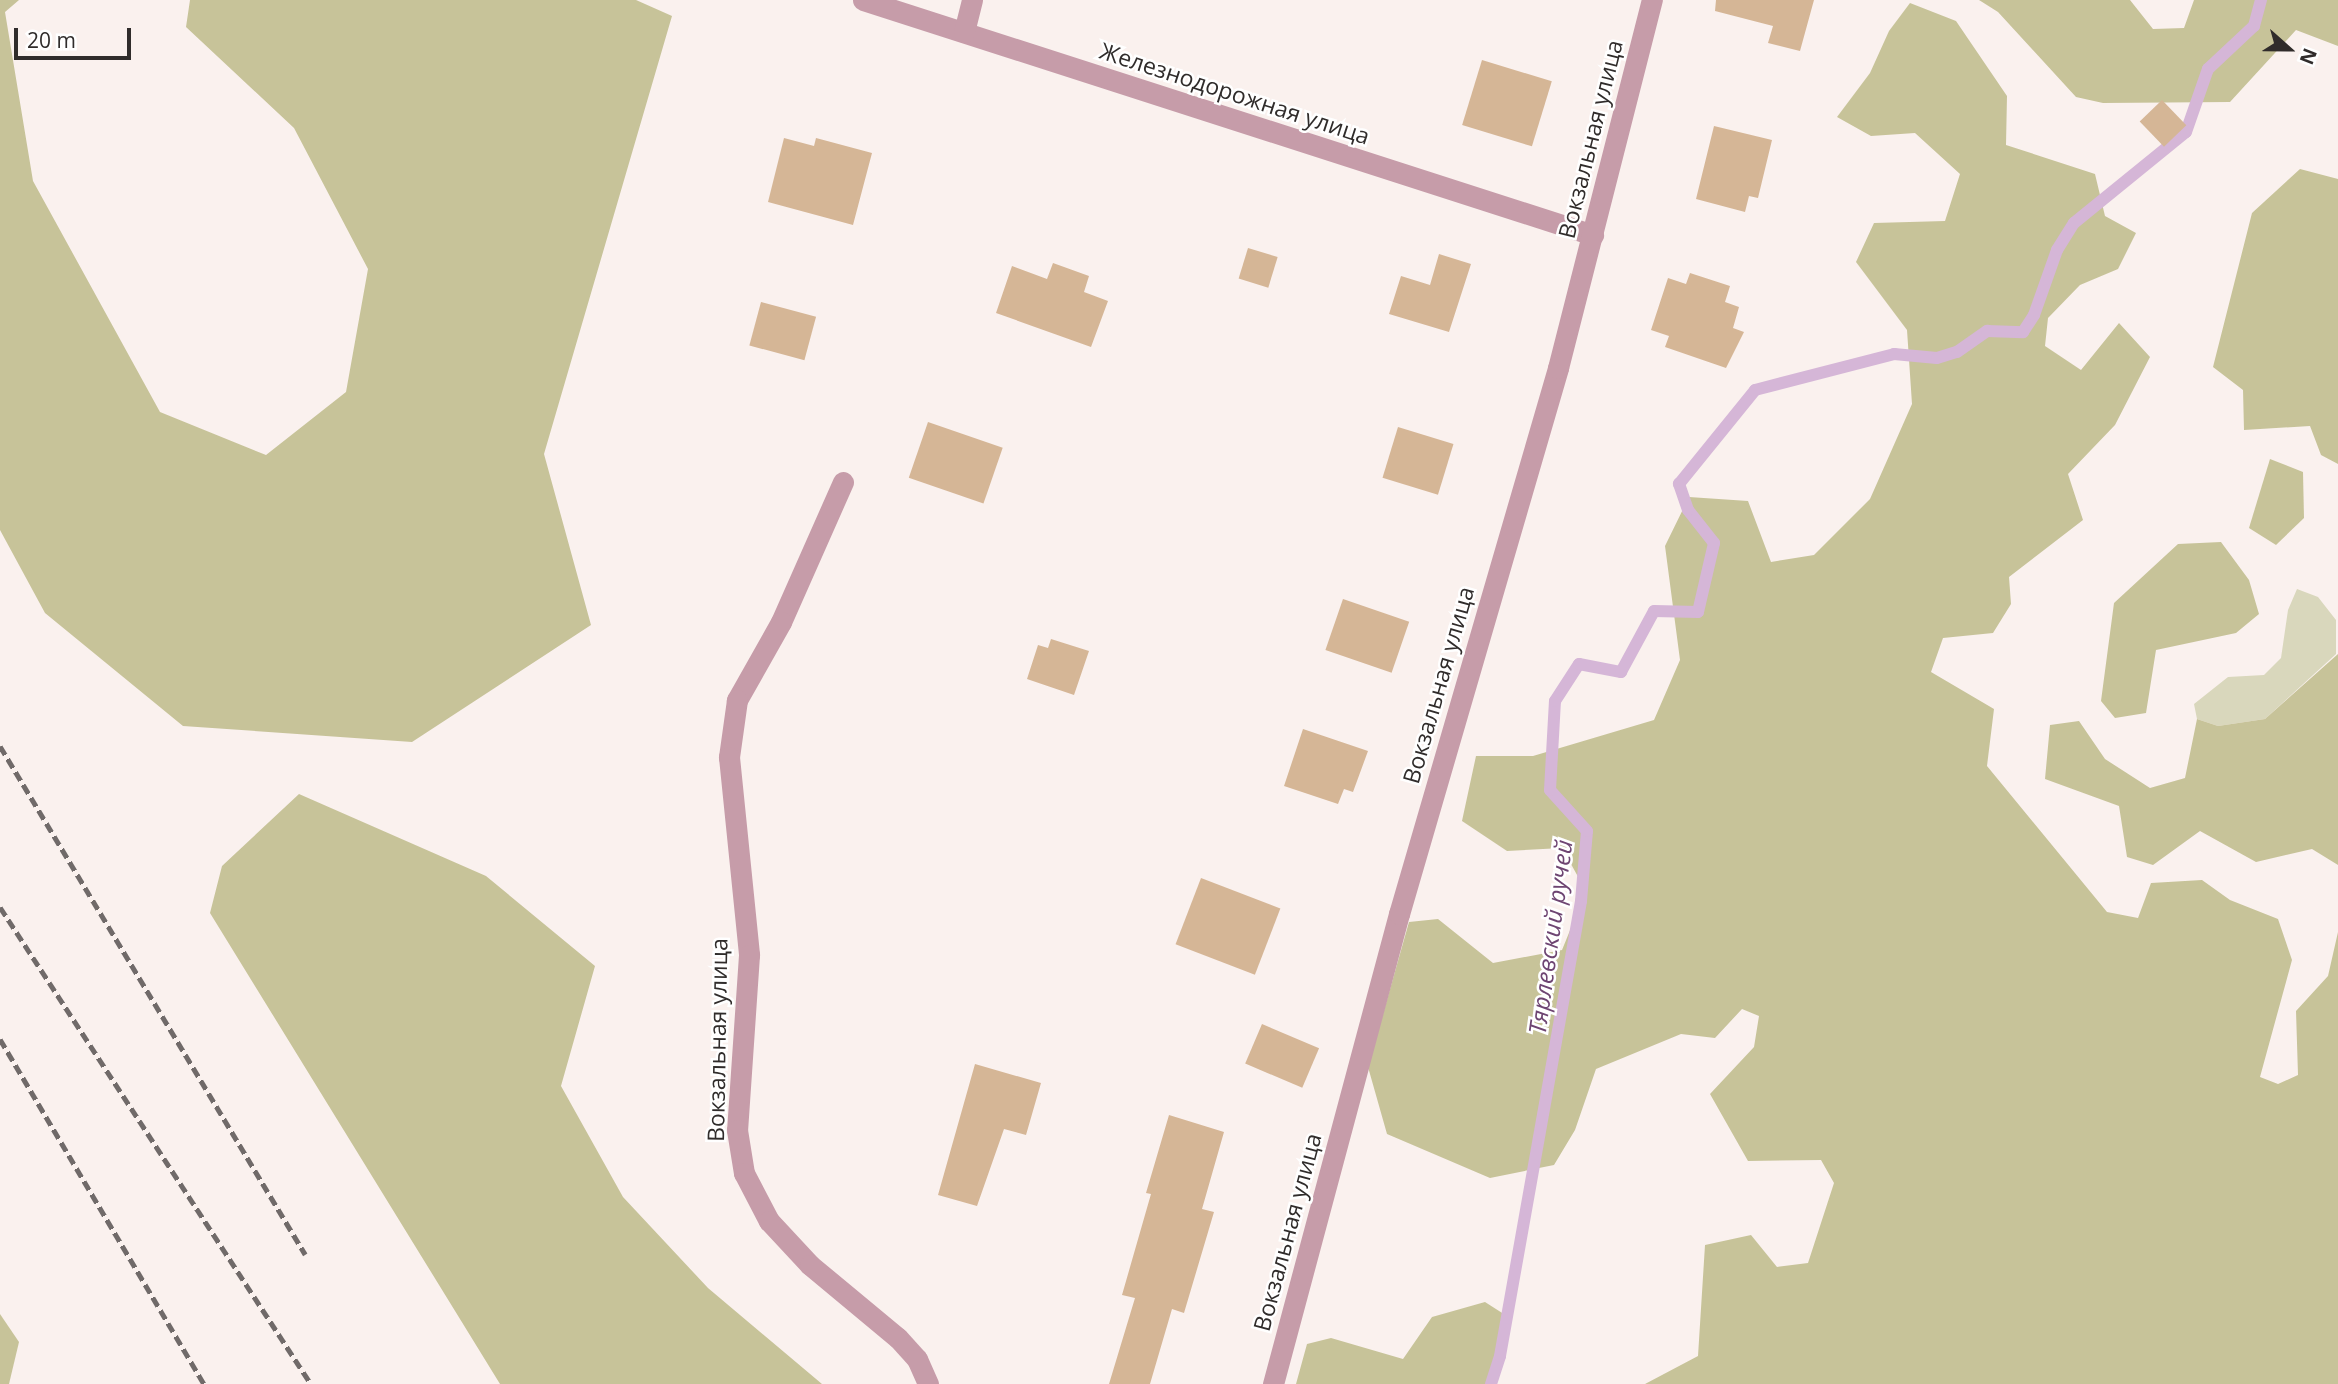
<!DOCTYPE html>
<html>
<head>
<meta charset="utf-8">
<style>
  body { margin:0 }
  #map { position:relative; width:2338px; height:1384px; overflow:hidden; background:#faf1ee; font-family:"Open Sans",sans-serif }
  div>[style] { position:absolute }
  [style*='--x'] { left:calc(var(--x)*1px); top:calc(var(--y)*1px); width:calc(var(--w)*1px); rotate:calc(var(--a)*1deg) }
  .green>* { inset:0; background:#d9d7bc }
  .forest>* { inset:0; background:#c7c399 }
  .stream>* { height:12px; margin:-6px; padding:0 6px; transform-origin:6px; border-radius:6px; background:#d5b6d7 }
  .building>* { inset:0; background:#d5b696; transform-origin:0 0 }
  .minor>* { height:21px; margin:-10.5px; padding:0 10.5px; transform-origin:10.5px; border-radius:10.5px; background:#c69ca9 }
  .rail>* { height:5px; margin-top:-2.5px; transform-origin:0; background:repeating-linear-gradient(90deg,#706a69 0 10px,transparent 0 15px) }
  span { translate:-50% -50%; white-space:nowrap; text-align:center; line-height:1.15; -webkit-text-stroke:5px #fff; paint-order:stroke }
  .street-label { font-size:23px; color:#302c2b }
  .water-label { font-size:24px; color:#6e4572; font-style:italic }
  .north { position:absolute; left:2254px; top:14px; width:70px; height:70px; -webkit-text-stroke:5px #fff; paint-order:stroke; rotate:111deg; font-size:19px; font-weight:700; line-height:28px; text-align:center; color:#302c2b }
  .north::after { content:''; display:block; margin:auto; width:24px; height:32px; background:#302c2b; clip-path:polygon(50% 0,100% 100%,50% 72%,0 100%) }
  .scale { position:absolute; left:14px; top:28px; width:117px; height:32px; box-sizing:border-box; border:4px solid #302c2b; border-top:0; padding-left:9px; font-size:21px; line-height:24px; white-space:nowrap; color:#302c2b; -webkit-text-stroke:5px #fff; paint-order:stroke }
</style>
</head>
<body>
<div id="map">
  <div class="green">
    <div style="clip-path:polygon(2297px 589px,2318px 597px,2336px 620px,2336px 654px,2265px 719px,2218px 726px,2197px 719px,2194px 704px,2228px 677px,2264px 675px,2281px 658px,2288px 610px)"></div>
  </div>
  <div class="forest">
    <div style="clip-path:polygon(0 0,19px 0,5px 12px,33px 181px,160px 412px,266px 455px,346px 392px,368px 269px,294px 128px,186px 27px,190px 0,636px 0,672px 16px,544px 454px,591px 625px,412px 742px,183px 726px,45px 613px,0 530px)"></div>
    <div style="clip-path:polygon(1979px 0,2130px 0,2153px 29px,2184px 28px,2194px 0,2338px 0,2338px 46px,2296px 30px,2230px 102px,2103px 103px,2076px 97px,1998px 12px)"></div>
    <div style="clip-path:polygon(1910px 3px,1956px 21px,2007px 96px,2006px 145px,2095px 174px,2105px 216px,2136px 233px,2118px 269px,2080px 285px,2048px 318px,2045px 346px,2081px 370px,2119px 323px,2150px 357px,2115px 425px,2068px 474px,2083px 520px,2009px 577px,2011px 604px,1993px 633px,1943px 638px,1931px 672px,1994px 709px,1987px 766px,2107px 912px,2138px 918px,2151px 883px,2202px 880px,2230px 900px,2278px 919px,2292px 960px,2260px 1077px,2278px 1084px,2298px 1075px,2296px 1011px,2328px 976px,2338px 932px,2338px 1384px,1645px 1384px,1698px 1356px,1705px 1245px,1751px 1235px,1777px 1267px,1808px 1263px,1834px 1183px,1821px 1160px,1748px 1161px,1710px 1094px,1754px 1047px,1759px 1016px,1742px 1009px,1715px 1038px,1681px 1034px,1596px 1069px,1575px 1130px,1554px 1165px,1490px 1178px,1387px 1134px,1368px 1067px,1409px 922px,1438px 919px,1493px 963px,1562px 950px,1586px 891px,1562px 848px,1507px 851px,1462px 821px,1476px 756px,1533px 756px,1654px 720px,1680px 660px,1665px 546px,1689px 497px,1748px 501px,1771px 562px,1814px 555px,1870px 499px,1912px 404px,1907px 330px,1856px 262px,1874px 223px,1945px 221px,1960px 174px,1915px 133px,1871px 136px,1837px 117px,1870px 73px,1889px 31px)"></div>
    <div style="clip-path:polygon(2300px 169px,2338px 179px,2338px 464px,2321px 455px,2310px 426px,2244px 430px,2243px 390px,2213px 367px,2252px 213px)"></div>
    <div style="clip-path:polygon(2270px 459px,2303px 472px,2304px 518px,2276px 545px,2249px 528px)"></div>
    <div style="clip-path:polygon(2221px 542px,2249px 580px,2259px 614px,2236px 633px,2156px 650px,2146px 713px,2115px 718px,2101px 701px,2114px 603px,2178px 544px)"></div>
    <div style="clip-path:polygon(2338px 654px,2338px 865px,2312px 849px,2256px 862px,2200px 831px,2153px 865px,2127px 857px,2119px 806px,2045px 779px,2050px 725px,2079px 721px,2105px 759px,2150px 788px,2185px 778px,2197px 719px,2218px 726px,2265px 719px)"></div>
    <div style="clip-path:polygon(299px 794px,486px 876px,595px 966px,561px 1086px,623px 1197px,708px 1288px,822px 1384px,500px 1384px,210px 913px,222px 866px)"></div>
    <div style="clip-path:polygon(1485px 1302px,1510px 1318px,1494px 1384px,1296px 1384px,1307px 1344px,1331px 1338px,1403px 1359px,1432px 1317px)"></div>
    <div style="clip-path:polygon(0 1314px,19px 1342px,9px 1384px,0 1384px)"></div>
  </div>
  <div class="stream">
    <div style="--x:1491;--y:1384;--w:29;--a:-72"></div>
    <div style="--x:1500;--y:1356;--w:462;--a:-79.9"></div>
    <div style="--x:1581;--y:901;--w:70;--a:-85.1"></div>
    <div style="--x:1587;--y:831;--w:55;--a:-132.1"></div>
    <div style="--x:1550;--y:790;--w:89;--a:-86.8"></div>
    <div style="--x:1555;--y:701;--w:44;--a:-57"></div>
    <div style="--x:1579;--y:664;--w:43;--a:10.8"></div>
    <div style="--x:1621;--y:672;--w:69;--a:-61.6"></div>
    <div style="--x:1654;--y:611;--w:44;--a:1.3"></div>
    <div style="--x:1698;--y:612;--w:71;--a:-76.9"></div>
    <div style="--x:1714;--y:543;--w:42;--a:-128.2"></div>
    <div style="--x:1688;--y:510;--w:28;--a:-109"></div>
    <div style="--x:1679;--y:484;--w:121;--a:-51"></div>
    <div style="--x:1755;--y:390;--w:144;--a:-14.5"></div>
    <div style="--x:1894;--y:354;--w:43;--a:5.3"></div>
    <div style="--x:1937;--y:358;--w:21;--a:-17"></div>
    <div style="--x:1957;--y:352;--w:37;--a:-35"></div>
    <div style="--x:1987;--y:331;--w:36;--a:2"></div>
    <div style="--x:2023;--y:332;--w:20;--a:-57"></div>
    <div style="--x:2034;--y:315;--w:69;--a:-70.5"></div>
    <div style="--x:2057;--y:250;--w:32;--a:-58"></div>
    <div style="--x:2074;--y:223;--w:144;--a:-39.1"></div>
    <div style="--x:2186;--y:132;--w:67;--a:-70.8"></div>
    <div style="--x:2208;--y:69;--w:63;--a:-43.1"></div>
    <div style="--x:2254;--y:26;--w:27;--a:-75"></div>
  </div>
  <div class="building">
    <div style="clip-path:polygon(1716px 0,1814px 0,1800px 51px,1768px 43px,1773px 26px,1715px 11px)"></div>
    <div style="left:1482px;top:60px;width:73px;height:68px;rotate:17deg"></div>
    <div style="left:2162px;top:100px;width:35px;height:31px;rotate:46deg"></div>
    <div style="clip-path:polygon(1714px 126px,1772px 140px,1758px 198px,1749px 196px,1745px 212px,1696px 199px)"></div>
    <div style="clip-path:polygon(784px 138px,814px 146px,816px 138px,872px 153px,853px 225px,768px 202px)"></div>
    <div style="left:1248px;top:248px;width:31px;height:32px;rotate:17deg"></div>
    <div style="clip-path:polygon(1439px 254px,1471px 264px,1449px 332px,1389px 314px,1401px 276px,1430px 285px)"></div>
    <div style="clip-path:polygon(1053px 263px,1089px 276px,1084px 292px,1108px 301px,1091px 347px,996px 313px,1012px 266px,1047px 279px)"></div>
    <div style="clip-path:polygon(1690px 273px,1730px 286px,1725px 302px,1739px 307px,1733px 328px,1744px 332px,1726px 368px,1665px 347px,1669px 336px,1651px 330px,1668px 278px,1686px 284px)"></div>
    <div style="left:761px;top:302px;width:57px;height:45px;rotate:15deg"></div>
    <div style="left:928px;top:422px;width:79px;height:59px;rotate:19deg"></div>
    <div style="left:1398px;top:427px;width:58px;height:53px;rotate:17deg"></div>
    <div style="left:1343px;top:599px;width:70px;height:54px;rotate:19deg"></div>
    <div style="clip-path:polygon(1051px 639px,1089px 651px,1074px 695px,1027px 679px,1038px 645px,1048px 648px)"></div>
    <div style="clip-path:polygon(1303px 729px,1368px 751px,1353px 792px,1344px 789px,1338px 804px,1284px 786px)"></div>
    <div style="left:1201px;top:878px;width:85px;height:71px;rotate:21deg"></div>
    <div style="left:1262px;top:1024px;width:62px;height:43px;rotate:23deg"></div>
    <div style="clip-path:polygon(975px 1064px,1041px 1083px,1026px 1135px,1004px 1129px,977px 1206px,938px 1195px)"></div>
    <div style="clip-path:polygon(1169px 1115px,1224px 1132px,1202px 1209px,1214px 1212px,1184px 1313px,1172px 1309px,1150px 1384px,1109px 1384px,1135px 1298px,1122px 1295px,1151px 1194px,1146px 1193px)"></div>
  </div>
  <div class="minor">
    <div style="--x:863;--y:0;--w:767;--a:17.84"></div>
    <div style="--x:964;--y:32;--w:33;--a:-76"></div>
    <div style="--x:843;--y:482;--w:153;--a:113.9"></div>
    <div style="--x:781;--y:622;--w:90;--a:119.4"></div>
    <div style="--x:737;--y:700;--w:58;--a:98"></div>
    <div style="--x:729;--y:757;--w:199;--a:84.2"></div>
    <div style="--x:749;--y:955;--w:175;--a:93.9"></div>
    <div style="--x:737;--y:1130;--w:44;--a:80.8"></div>
    <div style="--x:744;--y:1173;--w:54;--a:62.5"></div>
    <div style="--x:769;--y:1221;--w:60;--a:47"></div>
    <div style="--x:810;--y:1265;--w:114;--a:39.7"></div>
    <div style="--x:898;--y:1338;--w:28;--a:48"></div>
    <div style="--x:917;--y:1359;--w:27;--a:66"></div>
    <div style="--x:1273;--y:1384;--w:487;--a:-75"></div>
    <div style="--x:1399;--y:914;--w:569;--a:-73.76"></div>
    <div style="--x:1558;--y:368;--w:380;--a:-75.7"></div>
  </div>
  <div class="rail">
    <div style="--x:0;--y:746;--w:593;--a:59.02"></div>
    <div style="--x:0;--y:907;--w:569;--a:56.9"></div>
    <div style="--x:0;--y:1039;--w:401;--a:59.4"></div>
  </div>
  <div class="street-label">
    <span style="left:1235px;top:93px;rotate:18deg">Железнодорожная улица</span>
    <span style="left:1590px;top:139px;rotate:-76deg">Вокзальная улица</span>
    <span style="left:1438px;top:685px;rotate:-74deg">Вокзальная улица</span>
    <span style="left:717px;top:1040px;rotate:-89deg">Вокзальная улица</span>
    <span style="left:1287px;top:1232px;rotate:-75deg">Вокзальная улица</span>
  </div>
  <div class="water-label">
    <span style="left:1550px;top:937px;rotate:-82deg">Тярлевский ручей</span>
  </div>
  <div class="north">N</div>
  <div class="scale">20 m</div>
</div>
</body>
</html>
